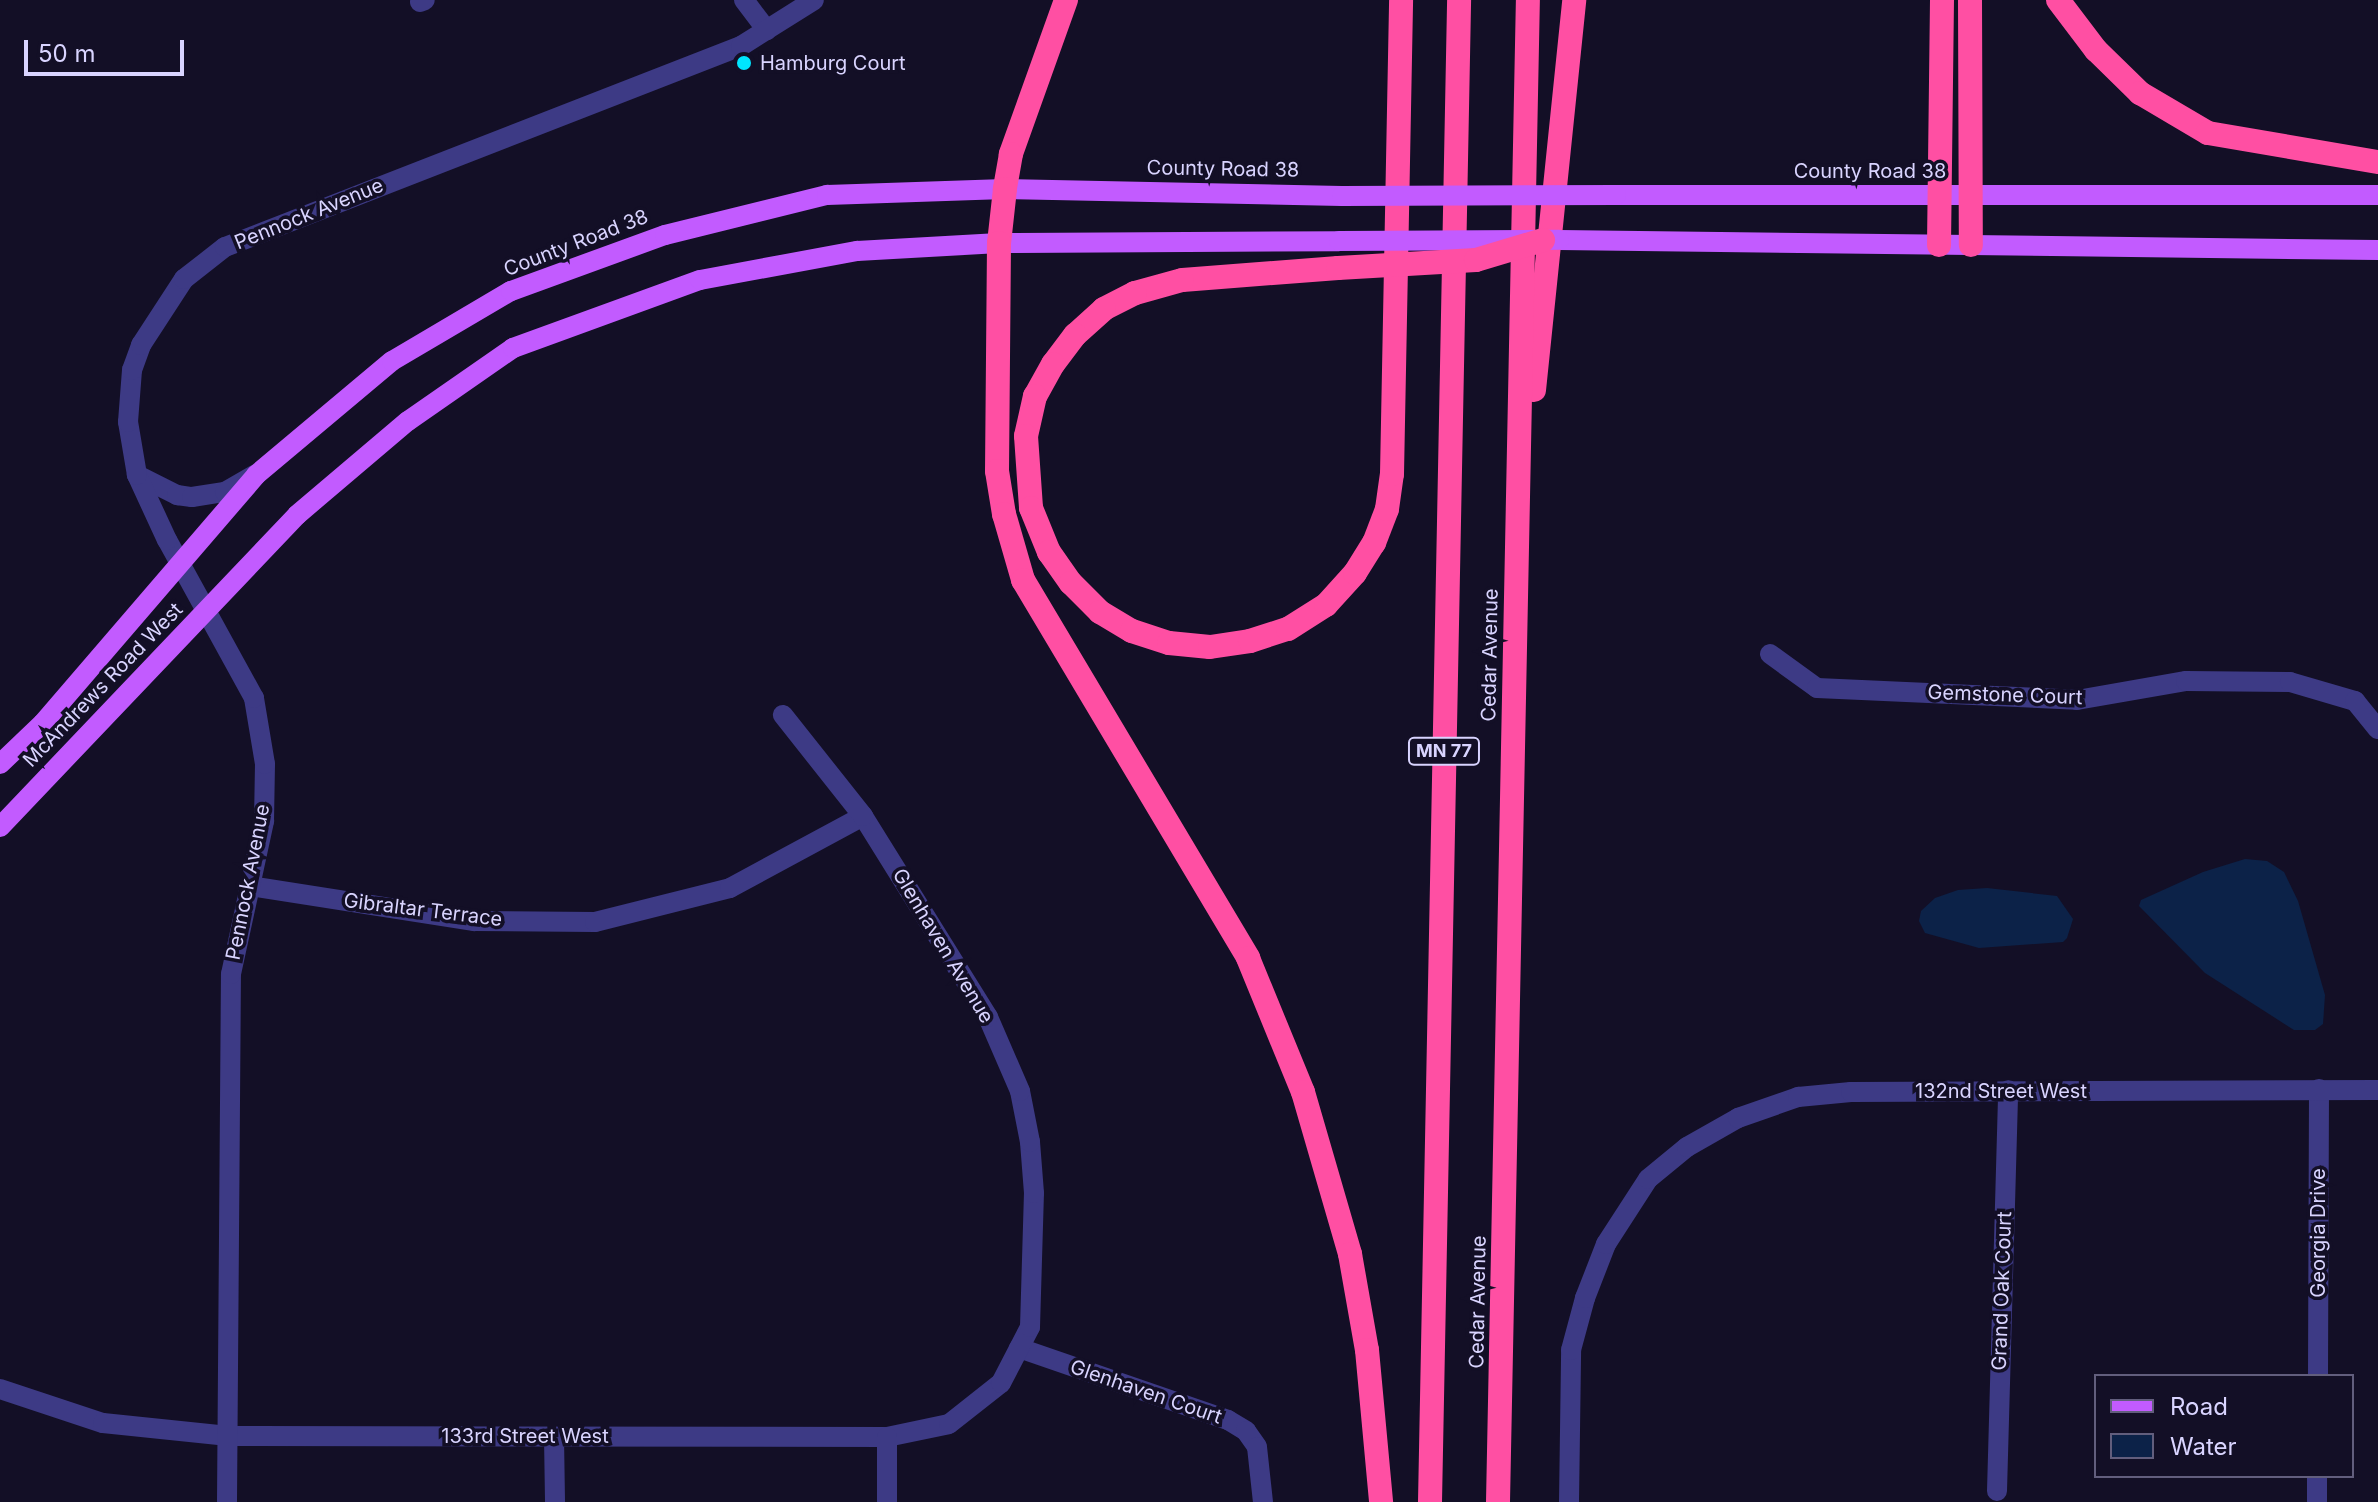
<!DOCTYPE html>
<html>
<head>
<meta charset="utf-8">
<style>
  body { margin:0 }
  #map { position:relative; width:2378px; height:1502px; overflow:hidden; background:#130f26; font-family:Inter,sans-serif }
  div>[style] { position:absolute }
  [style*='--x'] { left:calc(var(--x)*1px); top:calc(var(--y)*1px); width:calc(var(--w)*1px); rotate:calc(var(--a)*1deg) }
  .water>* { inset:0; background:#0c2248 }
  .minor>* { height:20px; margin:-10px; padding:0 10px; transform-origin:10px; border-radius:10px; background:#3d3a85 }
  .major>* { height:20px; margin:-10px; padding:0 10px; transform-origin:10px; border-radius:10px; background:#c25bff }
  .highway>* { height:24px; margin:-12px; padding:0 12px; transform-origin:12px; border-radius:12px; background:#ff4fa3 }
  .major-bridge>* { height:20px; margin:-10px; padding:0 10px; transform-origin:10px; border-radius:10px; background:#c25bff }
  .highway-bridge>* { height:24px; margin:-12px; padding:0 12px; transform-origin:12px; border-radius:12px; background:#ff4fa3 }
  .dots>* { width:22px; height:22px; translate:-50% -50%; box-sizing:border-box; border:4px solid #130f26; border-radius:50% }
  span { translate:-50% -50%; white-space:nowrap; text-align:center; line-height:1.15; -webkit-text-stroke:7px #130f26; paint-order:stroke }
  .shield-label span { padding:2px 6px; background:#130f26; border:2px solid; border-radius:6px; -webkit-text-stroke-width:0 }
  .shield-label { font-size:18px; color:#d9d4ff; font-weight:700 }
  .poi-label { font-size:20px; color:#d9d4ff }
  .left { translate:0 -50%; text-align:left }
  .street-label { font-size:20px; color:#d9d4ff }
  .legend { position:absolute; left:2094px; top:1374px; width:260px; height:104px; box-sizing:border-box; background:#130f26; border:2px solid #625e7d; margin:0; padding:10px 14px; list-style:none; font-size:24px; color:#d9d4ff }
  .legend li { display:flex; align-items:center; gap:16px; height:40px }
  .legend b { width:40px; border:2px solid #625e7d }
  .scale { position:absolute; left:24px; top:40px; width:160px; height:36px; box-sizing:border-box; border:4px solid #d9d4ff; border-top:0; padding-left:10px; font-size:24px; line-height:28px; white-space:nowrap; color:#d9d4ff; -webkit-text-stroke:6px #130f26; paint-order:stroke }
</style>
</head>
<body>
<div id="map">
  <div class="water">
    <div style="clip-path:polygon(2245px 859px,2267px 861px,2284px 872px,2298px 901px,2325px 995px,2323px 1024px,2315px 1030px,2294px 1030px,2205px 973px,2139px 906px,2141px 900px,2203px 872px)"></div>
    <div style="clip-path:polygon(1987px 888px,2057px 896px,2073px 919px,2067px 938px,2063px 942px,1979px 948px,1925px 933px,1919px 921px,1921px 911px,1935px 898px,1958px 890px)"></div>
  </div>
  <div class="minor">
    <div style="--x:744;--y:0;--w:38;--a:53"></div>
    <div style="--x:420;--y:2;--w:5;--a:-22"></div>
    <div style="--x:137;--y:475;--w:45;--a:26.6"></div>
    <div style="--x:177;--y:495;--w:15;--a:8"></div>
    <div style="--x:192;--y:497;--w:33;--a:-9"></div>
    <div style="--x:225;--y:492;--w:34;--a:-30"></div>
    <div style="--x:1770;--y:654;--w:58;--a:35.9"></div>
    <div style="--x:1817;--y:688;--w:260;--a:2.6"></div>
    <div style="--x:2077;--y:700;--w:111;--a:-9.9"></div>
    <div style="--x:2186;--y:681;--w:104;--a:0.6"></div>
    <div style="--x:2290;--y:682;--w:68;--a:16.3"></div>
    <div style="--x:2355;--y:701;--w:36;--a:51"></div>
    <div style="--x:250;--y:886;--w:227;--a:8.9"></div>
    <div style="--x:474;--y:921;--w:121;--a:0.5"></div>
    <div style="--x:595;--y:922;--w:139;--a:-14.1"></div>
    <div style="--x:730;--y:888;--w:151;--a:-28.4"></div>
    <div style="--x:1019;--y:1348;--w:221;--a:19"></div>
    <div style="--x:1228;--y:1420;--w:21;--a:31"></div>
    <div style="--x:1246;--y:1431;--w:19;--a:55"></div>
    <div style="--x:1257;--y:1447;--w:55;--a:83.8"></div>
    <div style="--x:2318;--y:1376;--w:287;--a:-89.8"></div>
    <div style="--x:0;--y:1389;--w:108;--a:18.3"></div>
    <div style="--x:103;--y:1423;--w:126;--a:5.9"></div>
    <div style="--x:228;--y:1436;--w:659;--a:0.09"></div>
    <div style="--x:887;--y:1437;--w:63;--a:-11.8"></div>
    <div style="--x:949;--y:1424;--w:66;--a:-38.3"></div>
    <div style="--x:1001;--y:1383;--w:63;--a:-62.6"></div>
    <div style="--x:1030;--y:1327;--w:134;--a:-88.3"></div>
    <div style="--x:1034;--y:1193;--w:51;--a:-94.5"></div>
    <div style="--x:1030;--y:1142;--w:52;--a:-101.1"></div>
    <div style="--x:1020;--y:1091;--w:81;--a:-113.4"></div>
    <div style="--x:988;--y:1017;--w:237;--a:-121.9"></div>
    <div style="--x:863;--y:816;--w:129;--a:-128.4"></div>
    <div style="--x:554;--y:1437;--w:65;--a:89.1"></div>
    <div style="--x:1997;--y:1491;--w:401;--a:-88.4"></div>
    <div style="--x:227;--y:1502;--w:528;--a:-89.57"></div>
    <div style="--x:231;--y:974;--w:157;--a:-77.8"></div>
    <div style="--x:264;--y:821;--w:57;--a:-89"></div>
    <div style="--x:265;--y:764;--w:67;--a:-99.5"></div>
    <div style="--x:254;--y:698;--w:180;--a:-118.8"></div>
    <div style="--x:167;--y:540;--w:72;--a:-114.8"></div>
    <div style="--x:137;--y:475;--w:54;--a:-99.6"></div>
    <div style="--x:128;--y:422;--w:52;--a:-85.6"></div>
    <div style="--x:132;--y:370;--w:27;--a:-70"></div>
    <div style="--x:141;--y:345;--w:79;--a:-56.9"></div>
    <div style="--x:184;--y:279;--w:52;--a:-38"></div>
    <div style="--x:225;--y:247;--w:554;--a:-21.28"></div>
    <div style="--x:741;--y:46;--w:86;--a:-32.2"></div>
    <div style="--x:887;--y:1502;--w:65;--a:-90"></div>
    <div style="--x:1569;--y:1502;--w:152;--a:-89.2"></div>
    <div style="--x:1571;--y:1350;--w:54;--a:-74.9"></div>
    <div style="--x:1585;--y:1298;--w:58;--a:-68.7"></div>
    <div style="--x:1606;--y:1244;--w:77;--a:-57.1"></div>
    <div style="--x:1648;--y:1179;--w:50;--a:-39.4"></div>
    <div style="--x:1687;--y:1147;--w:59;--a:-29.6"></div>
    <div style="--x:1738;--y:1118;--w:64;--a:-19.3"></div>
    <div style="--x:1798;--y:1097;--w:53;--a:-5.4"></div>
    <div style="--x:1851;--y:1092;--w:527;--a:-0.22"></div>
    <div style="--x:2317;--y:1502;--w:26;--a:-90"></div>
  </div>
  <div class="major">
    <div style="--x:1616;--y:195;--w:762;--a:0"></div>
    <div style="--x:1559;--y:240;--w:819;--a:0.7"></div>
    <div style="--x:0;--y:764;--w:59;--a:-43.6"></div>
    <div style="--x:43;--y:723;--w:327;--a:-49.3"></div>
    <div style="--x:256;--y:475;--w:177;--a:-40"></div>
    <div style="--x:392;--y:361;--w:138;--a:-30.5"></div>
    <div style="--x:511;--y:291;--w:164;--a:-20"></div>
    <div style="--x:665;--y:235;--w:167;--a:-13.9"></div>
    <div style="--x:827;--y:195;--w:178;--a:-1.9"></div>
    <div style="--x:1005;--y:189;--w:337;--a:1.2"></div>
    <div style="--x:0;--y:827;--w:431;--a:-46.4"></div>
    <div style="--x:297;--y:515;--w:145;--a:-40.3"></div>
    <div style="--x:408;--y:421;--w:128;--a:-34.8"></div>
    <div style="--x:513;--y:348;--w:199;--a:-20"></div>
    <div style="--x:700;--y:280;--w:160;--a:-10.5"></div>
    <div style="--x:857;--y:251;--w:142;--a:-3.2"></div>
    <div style="--x:999;--y:243;--w:340;--a:-0.3"></div>
  </div>
  <div class="highway">
    <div style="--x:1066;--y:0;--w:164;--a:109.7"></div>
    <div style="--x:1011;--y:154;--w:36;--a:100"></div>
    <div style="--x:1005;--y:189;--w:54;--a:96.3"></div>
    <div style="--x:999;--y:243;--w:228;--a:90.5"></div>
    <div style="--x:997;--y:471;--w:44;--a:80.8"></div>
    <div style="--x:1004;--y:514;--w:69;--a:73.9"></div>
    <div style="--x:1023;--y:580;--w:440;--a:59.2"></div>
    <div style="--x:1248;--y:958;--w:145;--a:67.7"></div>
    <div style="--x:1303;--y:1092;--w:169;--a:73.8"></div>
    <div style="--x:1350;--y:1254;--w:97;--a:80"></div>
    <div style="--x:1367;--y:1350;--w:153;--a:84.7"></div>
    <div style="--x:1970;--y:0;--w:245;--a:89.8"></div>
    <div style="--x:2058;--y:0;--w:63;--a:52.8"></div>
    <div style="--x:2096;--y:50;--w:62;--a:44.3"></div>
    <div style="--x:2140;--y:93;--w:79;--a:30.5"></div>
    <div style="--x:2208;--y:133;--w:172;--a:9.7"></div>
    <div style="--x:1939;--y:245;--w:245;--a:-89.3"></div>
    <div style="--x:1338;--y:268;--w:156;--a:175.6"></div>
    <div style="--x:1182;--y:280;--w:49;--a:164.5"></div>
    <div style="--x:1135;--y:293;--w:35;--a:153"></div>
    <div style="--x:1104;--y:309;--w:39;--a:138"></div>
    <div style="--x:1075;--y:335;--w:36;--a:127"></div>
    <div style="--x:1053;--y:364;--w:37;--a:119"></div>
    <div style="--x:1035;--y:396;--w:41;--a:102.7"></div>
    <div style="--x:1026;--y:436;--w:72;--a:86"></div>
    <div style="--x:1031;--y:508;--w:48;--a:67.8"></div>
    <div style="--x:1049;--y:552;--w:38;--a:55"></div>
    <div style="--x:1071;--y:583;--w:41;--a:45"></div>
    <div style="--x:1100;--y:612;--w:37;--a:31"></div>
    <div style="--x:1132;--y:631;--w:39;--a:18"></div>
    <div style="--x:1169;--y:643;--w:41;--a:5.6"></div>
    <div style="--x:1210;--y:647;--w:40;--a:-8.5"></div>
    <div style="--x:1250;--y:641;--w:40;--a:-18"></div>
    <div style="--x:1288;--y:629;--w:45;--a:-32.3"></div>
    <div style="--x:1326;--y:605;--w:43;--a:-47.8"></div>
    <div style="--x:1355;--y:573;--w:36;--a:-58"></div>
    <div style="--x:1374;--y:543;--w:36;--a:-69"></div>
    <div style="--x:1387;--y:509;--w:35;--a:-82"></div>
    <div style="--x:1392;--y:474;--w:474;--a:-88.9"></div>
    <div style="--x:1534;--y:390;--w:392;--a:-84.1"></div>
    <div style="--x:1430;--y:1502;--w:1502;--a:-88.89"></div>
    <div style="--x:1498;--y:1502;--w:1502;--a:-88.86"></div>
  </div>
  <div class="major-bridge">
    <div style="--x:1342;--y:196;--w:274;--a:-0.2"></div>
    <div style="--x:1339;--y:241;--w:220;--a:-0.3"></div>
  </div>
  <div class="highway-bridge">
    <div style="--x:1338;--y:268;--w:138;--a:-3.3"></div>
    <div style="--x:1476;--y:260;--w:70;--a:-16.6"></div>
  </div>
  <div class="dots">
    <div style="left:744px;top:63px;background:#00e5ff"></div>
  </div>
  <div class="shield-label">
    <span style="left:1444px;top:751px">MN 77</span>
  </div>
  <div class="poi-label">
    <span class="left" style="left:760px;top:63px">Hamburg Court</span>
  </div>
  <div class="street-label">
    <span style="left:1223px;top:169px;rotate:1deg">County Road 38</span>
    <span style="left:1870px;top:171px">County Road 38</span>
    <span style="left:309px;top:214px;rotate:-22deg">Pennock Avenue</span>
    <span style="left:576px;top:243px;rotate:-21deg">County Road 38</span>
    <span style="left:1490px;top:655px;rotate:-89deg">Cedar Avenue</span>
    <span style="left:103px;top:685px;rotate:-46deg">McAndrews Road West</span>
    <span style="left:2005px;top:695px;rotate:2deg">Gemstone Court</span>
    <span style="left:248px;top:882px;rotate:-79deg">Pennock Avenue</span>
    <span style="left:423px;top:910px;rotate:7deg">Gibraltar Terrace</span>
    <span style="left:943px;top:946px;rotate:59deg">Glenhaven Avenue</span>
    <span style="left:2001px;top:1091px">132nd Street West</span>
    <span style="left:2318px;top:1233px;rotate:-90deg">Georgia Drive</span>
    <span style="left:2002px;top:1291px;rotate:-88deg">Grand Oak Court</span>
    <span style="left:1478px;top:1302px;rotate:-89deg">Cedar Avenue</span>
    <span style="left:1146px;top:1392px;rotate:19deg">Glenhaven Court</span>
    <span style="left:525px;top:1436px">133rd Street West</span>
  </div>
  <ul class="legend">
  <li><b style="height:10px;background:#c25bff"></b>Road</li>
  <li><b style="height:22px;background:#0c2248"></b>Water</li>
  </ul>
  <div class="scale">50 m</div>
</div>
</body>
</html>
